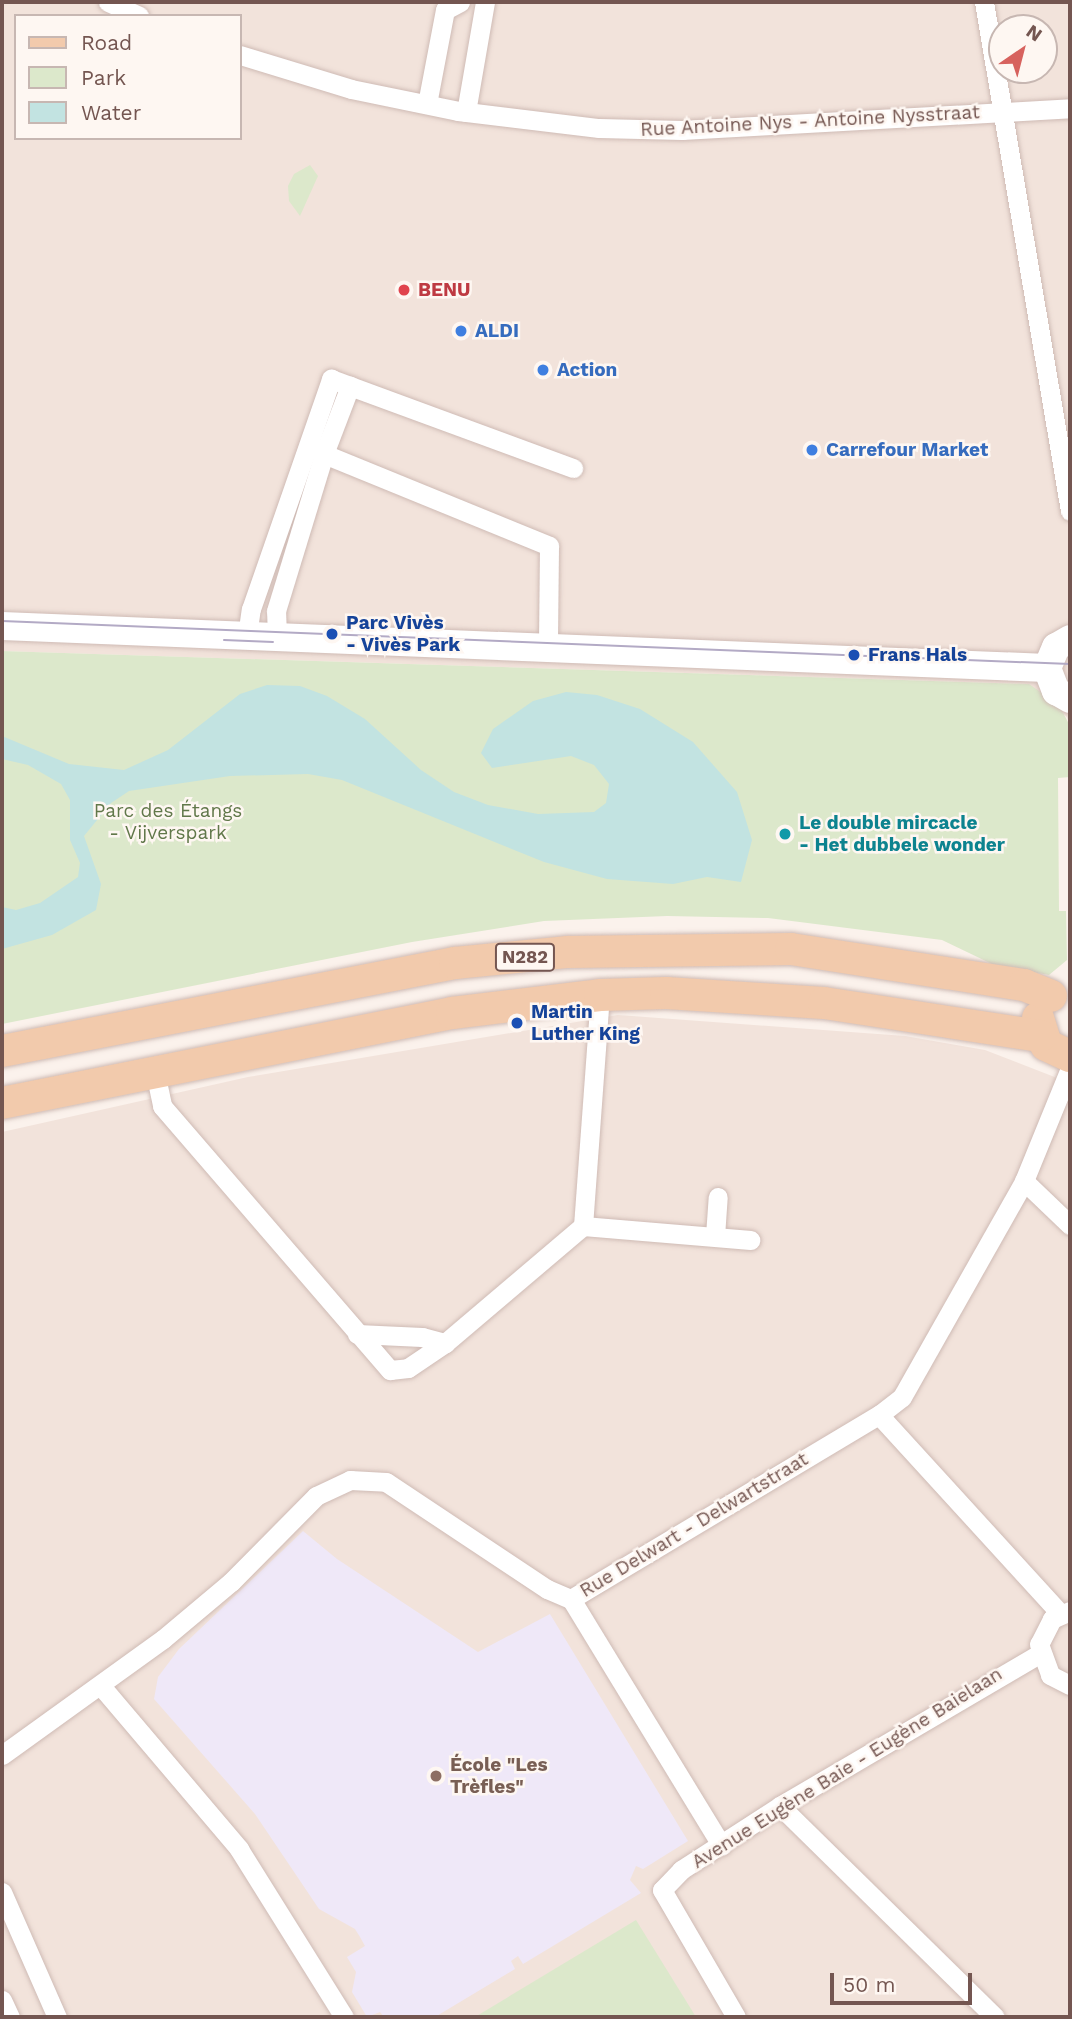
<!DOCTYPE html>
<html>
<head>
<meta charset="utf-8">
<style>
  body { margin:0 }
  #map { position:relative; width:1072px; height:2019px; overflow:hidden; background:#fbf2ec; font-family:"Work Sans",sans-serif }
  div>[style] { position:absolute }
  [style*='--x'] { left:calc(var(--x)*1px); top:calc(var(--y)*1px); width:calc(var(--w)*1px); rotate:calc(var(--a)*1deg) }
  .residential>* { inset:0; background:#f2e3db }
  .education>* { inset:0; background:#efe8f8 }
  .green>* { inset:0; background:#dce8cb }
  .water>* { inset:0; background:#c2e3e1 }
  .roads { filter:drop-shadow(0 0 2px #cfbbb5) drop-shadow(0 0 2px #cfbbb5) }
  .street>* { height:19px; margin:-9.5px; padding:0 9.5px; transform-origin:9.5px; border-radius:9.5px; background:#fff }
  .secondary>* { height:28px; margin:-14px; padding:0 14px; transform-origin:14px; border-radius:14px; background:#fff }
  .primary>* { height:32px; margin:-16px; padding:0 16px; transform-origin:16px; border-radius:16px; background:#f2caac }
  .tram>* { height:2px; margin:-1px; padding:0 1px; transform-origin:1px; border-radius:1px; background:#b3aac5 }
  .dots>* { width:19px; height:19px; translate:-50% -50%; box-sizing:border-box; border:4px solid #fef7f2; border-radius:50% }
  span { translate:-50% -50%; white-space:nowrap; text-align:center; line-height:1.15; -webkit-text-stroke:5px #fef7f2; paint-order:stroke }
  .shield-label span { padding:2px 5px; background:#fef7f2; border:2px solid; border-radius:5px; -webkit-text-stroke-width:0 }
  .shield-label { font-size:18px; color:#745651; font-weight:700 }
  .street-label { font-size:19px; color:#745651 }
  .health-label { font-size:19px; color:#be3a42; font-weight:700 }
  .left { translate:0 -50%; text-align:left }
  .shop-label { font-size:19px; color:#366cbe; font-weight:700 }
  .transit-label { font-size:19px; color:#164399; font-weight:700 }
  .park-label { font-size:19px; color:#61784a }
  .culture-label { font-size:19px; color:#0d838f; font-weight:700 }
  .education-label { font-size:19px; color:#785e54; font-weight:700 }
  .frame { position:absolute; inset:0; border:4px solid #745651; pointer-events:none }
  .legend { position:absolute; left:14px; top:14px; width:228px; height:126px; box-sizing:border-box; background:#fef7f2; border:2px solid #c7b7b2; margin:0; padding:9px 12px; list-style:none; font-size:21px; color:#745651 }
  .legend li { display:flex; align-items:center; gap:14px; height:35px }
  .legend b { width:35px; border:2px solid #c7b7b2 }
  .north { position:absolute; left:988px; top:14px; width:70px; height:70px; box-sizing:border-box; background:#fef7f2; border:2px solid #c7b7b2; border-radius:50%; rotate:35deg; font-size:19px; font-weight:700; line-height:28px; text-align:center; color:#745651 }
  .north::after { content:''; display:block; margin:auto; width:24px; height:32px; background:#d7625e; clip-path:polygon(50% 0,100% 100%,50% 72%,0 100%) }
  .scale { position:absolute; left:830px; top:1973px; width:142px; height:32px; box-sizing:border-box; border:4px solid #745651; border-top:0; padding-left:9px; font-size:21px; line-height:24px; white-space:nowrap; color:#745651; -webkit-text-stroke:5px #fef7f2; paint-order:stroke }
</style>
</head>
<body>
<div id="map">
  <div class="residential">
    <div style="clip-path:polygon(evenodd,2px 2px,1070px 2px,1070px 726px,1067px 717px,1028px 684px,2px 651px,2px 2px,16px 16px,240px 16px,240px 138px,16px 138px,16px 16px,2px 2px,1002px 28px,1044px 28px,1044px 70px,1002px 70px,1002px 28px)"></div>
    <div style="clip-path:polygon(618px 1015px,905px 1036px,985px 1050px,1070px 1083px,1070px 2017px,2px 2017px,2px 1132px,248px 1077px)"></div>
  </div>
  <div class="education">
    <div style="clip-path:polygon(303px 1531px,337px 1559px,478px 1652px,550px 1614px,688px 1841px,643px 1869px,636px 1866px,630px 1880px,641px 1893px,523px 1964px,518px 1956px,511px 1961px,515px 1969px,435px 2017px,384px 2017px,380px 2012px,367px 2017px,352px 1992px,356px 1972px,347px 1957px,365px 1946px,360px 1937px,355px 1929px,319px 1909px,255px 1814px,154px 1699px,158px 1677px,179px 1649px)"></div>
  </div>
  <div class="green">
    <div style="clip-path:polygon(310px 165px,318px 176px,300px 216px,289px 201px,288px 186px,294px 174px)"></div>
    <div style="clip-path:polygon(2px 651px,1029px 684px,1059px 705px,1070px 726px,1070px 777px,1058px 778px,1059px 911px,1066px 911px,1067px 960px,1049px 975px,994px 965px,942px 940px,768px 918px,667px 916px,544px 921px,412px 942px,2px 1024px)"></div>
    <div style="clip-path:polygon(636px 1920px,696px 2017px,475px 2017px)"></div>
  </div>
  <div class="water">
    <div style="clip-path:polygon(267px 685px,300px 686px,327px 696px,365px 719px,421px 770px,454px 792px,488px 805px,538px 814px,594px 812px,606px 803px,609px 784px,594px 765px,571px 756px,492px 768px,481px 753px,493px 729px,533px 701px,566px 692px,597px 695px,640px 709px,693px 742px,737px 792px,752px 840px,741px 882px,707px 877px,673px 884px,607px 879px,544px 862px,342px 780px,308px 774px,230px 776px,129px 791px,111px 803px,84px 836px,101px 884px,96px 910px,52px 935px,2px 949px,2px 907px,16px 910px,40px 903px,78px 877px,80px 863px,70px 840px,70px 800px,61px 784px,28px 765px,2px 759px,2px 736px,69px 764px,124px 770px,168px 750px,240px 694px)"></div>
  </div>
  <div class="roads">
    <div class="street">
      <div style="--x:108;--y:2;--w:34;--a:24"></div>
      <div style="--x:984;--y:2;--w:516;--a:80.41"></div>
      <div style="--x:240;--y:55;--w:116;--a:17"></div>
      <div style="--x:351;--y:89;--w:109;--a:11.6"></div>
      <div style="--x:458;--y:111;--w:142;--a:6.9"></div>
      <div style="--x:599;--y:128;--w:83;--a:1.4"></div>
      <div style="--x:682;--y:130;--w:389;--a:-3.2"></div>
      <div style="--x:427;--y:104;--w:96;--a:-79.2"></div>
      <div style="--x:445;--y:10;--w:17;--a:-28"></div>
      <div style="--x:466;--y:112;--w:112;--a:-80.2"></div>
      <div style="--x:324;--y:454;--w:73;--a:-69.1"></div>
      <div style="--x:247;--y:636;--w:27;--a:-82"></div>
      <div style="--x:251;--y:609;--w:244;--a:-70.8"></div>
      <div style="--x:331;--y:379;--w:258;--a:20.2"></div>
      <div style="--x:277;--y:637;--w:26;--a:-92"></div>
      <div style="--x:276;--y:611;--w:164;--a:-73"></div>
      <div style="--x:324;--y:454;--w:243;--a:22.2"></div>
      <div style="--x:549;--y:546;--w:102;--a:90.6"></div>
      <div style="--x:155;--y:1072;--w:35;--a:78"></div>
      <div style="--x:162;--y:1106;--w:349;--a:49.2"></div>
      <div style="--x:390;--y:1370;--w:18;--a:-6"></div>
      <div style="--x:408;--y:1368;--w:45;--a:-34"></div>
      <div style="--x:445;--y:1343;--w:181;--a:-40.3"></div>
      <div style="--x:583;--y:1226;--w:232;--a:-85.8"></div>
      <div style="--x:1024;--y:1181;--w:64;--a:43.7"></div>
      <div style="--x:583;--y:1226;--w:168;--a:4.8"></div>
      <div style="--x:715;--y:1236;--w:39;--a:-86"></div>
      <div style="--x:357;--y:1334;--w:65;--a:2.6"></div>
      <div style="--x:422;--y:1337;--w:24;--a:15"></div>
      <div style="--x:879;--y:1415;--w:270;--a:47.6"></div>
      <div style="--x:571;--y:1599;--w:289;--a:58.6"></div>
      <div style="--x:1070;--y:1611;--w:20;--a:156"></div>
      <div style="--x:1052;--y:1619;--w:28;--a:117"></div>
      <div style="--x:1039;--y:1644;--w:33;--a:70"></div>
      <div style="--x:1050;--y:1675;--w:22;--a:27"></div>
      <div style="--x:101;--y:1686;--w:214;--a:49.7"></div>
      <div style="--x:239;--y:1849;--w:198;--a:58"></div>
      <div style="--x:2;--y:1755;--w:198;--a:-35.8"></div>
      <div style="--x:163;--y:1639;--w:89;--a:-40"></div>
      <div style="--x:231;--y:1582;--w:121;--a:-45.3"></div>
      <div style="--x:316;--y:1496;--w:38;--a:-25"></div>
      <div style="--x:350;--y:1480;--w:36;--a:3"></div>
      <div style="--x:386;--y:1482;--w:193;--a:33.6"></div>
      <div style="--x:547;--y:1589;--w:26;--a:23"></div>
      <div style="--x:571;--y:1599;--w:359;--a:-30.9"></div>
      <div style="--x:879;--y:1415;--w:29;--a:-38"></div>
      <div style="--x:902;--y:1397;--w:248;--a:-60.5"></div>
      <div style="--x:1024;--y:1181;--w:122;--a:-67.8"></div>
      <div style="--x:780;--y:1806;--w:301;--a:44.5"></div>
      <div style="--x:2;--y:1892;--w:137;--a:66.3"></div>
      <div style="--x:2;--y:2000;--w:19;--a:65"></div>
      <div style="--x:736;--y:2017;--w:147;--a:-120.2"></div>
      <div style="--x:662;--y:1890;--w:28;--a:-46"></div>
      <div style="--x:681;--y:1870;--w:118;--a:-32.9"></div>
      <div style="--x:780;--y:1806;--w:300;--a:-30.4"></div>
    </div>
    <div class="secondary">
      <div style="--x:2;--y:626;--w:1046;--a:2.3"></div>
      <div style="--x:1070;--y:639;--w:16;--a:150"></div>
      <div style="--x:1056;--y:647;--w:23;--a:113"></div>
      <div style="--x:1047;--y:668;--w:25;--a:69"></div>
      <div style="--x:1056;--y:691;--w:16;--a:30"></div>
    </div>
    <div class="primary">
      <div style="--x:1038;--y:1018;--w:28;--a:73"></div>
      <div style="--x:1046;--y:1045;--w:26;--a:25"></div>
      <div style="--x:2;--y:1051;--w:461;--a:-11"></div>
      <div style="--x:455;--y:963;--w:114;--a:-5.6"></div>
      <div style="--x:568;--y:952;--w:223;--a:-0.8"></div>
      <div style="--x:791;--y:949;--w:236;--a:8.8"></div>
      <div style="--x:1024;--y:985;--w:29;--a:22"></div>
      <div style="--x:2;--y:1103;--w:459;--a:-11.3"></div>
      <div style="--x:452;--y:1013;--w:149;--a:-6.9"></div>
      <div style="--x:600;--y:995;--w:66;--a:-1.7"></div>
      <div style="--x:666;--y:993;--w:158;--a:3.6"></div>
      <div style="--x:824;--y:1003;--w:219;--a:8.7"></div>
    </div>
  </div>
  <div class="tram">
    <div style="--x:2;--y:621;--w:1069;--a:2.31"></div>
    <div style="--x:224;--y:640;--w:49;--a:2.3"></div>
  </div>
  <div class="dots">
    <div style="left:404px;top:290px;background:#e0444e"></div>
    <div style="left:461px;top:331px;background:#3f7fe0"></div>
    <div style="left:543px;top:370px;background:#3f7fe0"></div>
    <div style="left:812px;top:450px;background:#3f7fe0"></div>
    <div style="left:332px;top:634px;background:#1a4fb4"></div>
    <div style="left:854px;top:655px;background:#1a4fb4"></div>
    <div style="left:785px;top:834px;background:#0f9aa8"></div>
    <div style="left:517px;top:1023px;background:#1a4fb4"></div>
    <div style="left:436px;top:1776px;background:#8d6e63"></div>
  </div>
  <div class="shield-label">
    <span style="left:525px;top:957px">N282</span>
  </div>
  <div class="street-label">
    <span style="left:810px;top:121px;rotate:-3deg">Rue Antoine Nys - Antoine Nysstraat</span>
    <span style="left:694px;top:1525px;rotate:-31deg">Rue Delwart - Delwartstraat</span>
    <span style="left:847px;top:1768px;rotate:-32deg">Avenue Eugène Baie - Eugène Baielaan</span>
  </div>
  <div class="health-label">
    <span class="left" style="left:418px;top:290px">BENU</span>
  </div>
  <div class="shop-label">
    <span class="left" style="left:475px;top:331px">ALDI</span>
    <span class="left" style="left:557px;top:370px">Action</span>
    <span class="left" style="left:826px;top:450px">Carrefour Market</span>
  </div>
  <div class="transit-label">
    <span class="left" style="left:346px;top:634px">Parc Vivès<br>- Vivès Park</span>
    <span class="left" style="left:868px;top:655px">Frans Hals</span>
    <span class="left" style="left:531px;top:1023px">Martin<br>Luther King</span>
  </div>
  <div class="park-label">
    <span style="left:168px;top:822px">Parc des Étangs<br>- Vijverspark</span>
  </div>
  <div class="culture-label">
    <span class="left" style="left:799px;top:834px">Le double mircacle<br>- Het dubbele wonder</span>
  </div>
  <div class="education-label">
    <span class="left" style="left:450px;top:1776px">École "Les<br>Trèfles"</span>
  </div>
  <div class="frame"></div>
  <ul class="legend">
  <li><b style="height:9px;background:#f2caac"></b>Road</li>
  <li><b style="height:19px;background:#dce8cb"></b>Park</li>
  <li><b style="height:19px;background:#c2e3e1"></b>Water</li>
  </ul>
  <div class="north">N</div>
  <div class="scale">50 m</div>
</div>
</body>
</html>
